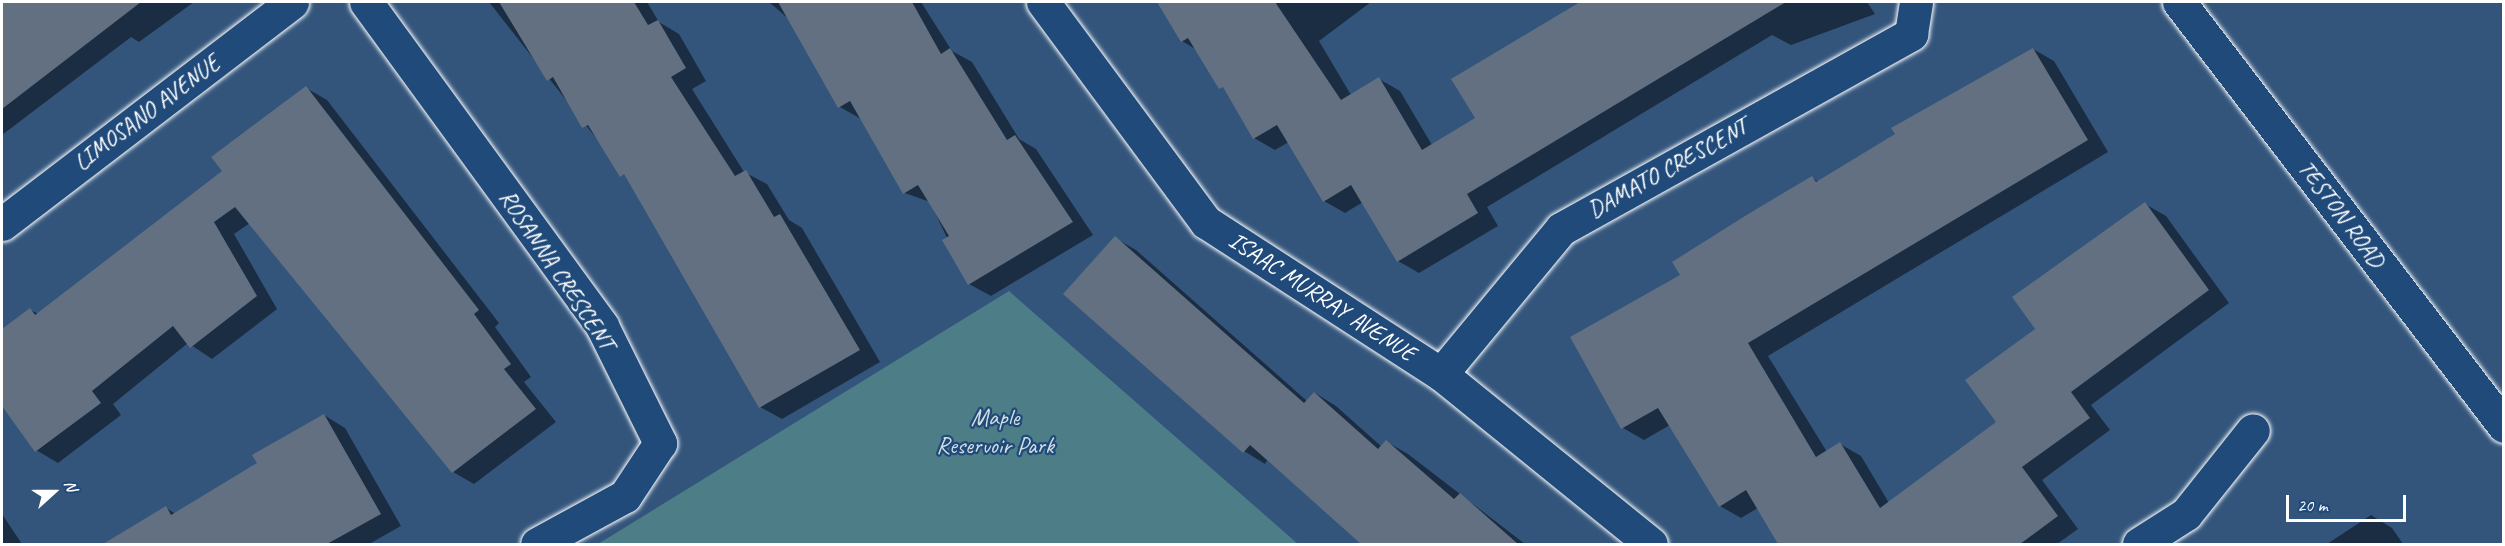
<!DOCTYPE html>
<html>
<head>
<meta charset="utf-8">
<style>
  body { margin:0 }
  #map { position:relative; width:2505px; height:546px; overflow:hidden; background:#33557c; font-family:Caveat,sans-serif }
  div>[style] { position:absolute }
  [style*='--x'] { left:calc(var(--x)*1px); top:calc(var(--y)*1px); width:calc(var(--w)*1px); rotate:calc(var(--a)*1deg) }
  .green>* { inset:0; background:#4d7d87 }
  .shadow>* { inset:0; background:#0007 }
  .building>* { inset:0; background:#627081 }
  .roads { filter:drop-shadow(0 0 2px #fff) drop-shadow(0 0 2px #fff) }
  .minor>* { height:33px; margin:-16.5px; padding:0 16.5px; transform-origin:16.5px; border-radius:16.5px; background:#1f4a7a }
  .secondary>* { height:33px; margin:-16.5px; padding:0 16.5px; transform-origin:16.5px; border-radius:16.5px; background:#1f4a7a }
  span { translate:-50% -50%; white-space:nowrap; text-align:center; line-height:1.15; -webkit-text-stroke:4.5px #1f4a7a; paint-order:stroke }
  .street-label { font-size:24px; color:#fff }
  .park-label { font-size:24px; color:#d2dee1 }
  .frame { position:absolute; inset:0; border:3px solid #fff; pointer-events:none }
  .north { position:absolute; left:24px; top:462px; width:60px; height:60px; -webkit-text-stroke:4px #1f4a7a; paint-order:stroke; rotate:69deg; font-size:16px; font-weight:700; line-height:24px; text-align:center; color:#fff }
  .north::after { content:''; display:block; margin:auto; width:21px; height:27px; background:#fff; clip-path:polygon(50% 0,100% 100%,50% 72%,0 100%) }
  .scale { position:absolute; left:2286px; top:495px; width:120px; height:27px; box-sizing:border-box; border:3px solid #fff; border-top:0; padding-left:8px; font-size:18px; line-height:21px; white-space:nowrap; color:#fff; -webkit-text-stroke:4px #1f4a7a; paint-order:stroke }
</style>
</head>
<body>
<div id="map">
  <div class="green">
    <div style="clip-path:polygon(1009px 291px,1298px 544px,598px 544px)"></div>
  </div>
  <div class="shadow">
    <div style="clip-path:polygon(2px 2px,194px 2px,139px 42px,131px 37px,2px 135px)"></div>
    <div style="clip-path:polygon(489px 2px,647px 2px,659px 22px,679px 34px,706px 81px,692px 89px,744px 172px,767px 184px,789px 220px,802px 228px,880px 362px,782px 419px,760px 407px,629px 180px)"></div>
    <div style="clip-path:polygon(769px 2px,921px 2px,952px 51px,972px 62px,1019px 139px,1036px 149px,1093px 235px,991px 296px,969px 284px,930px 202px,905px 193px,861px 119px,840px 107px,791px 21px)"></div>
    <div style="clip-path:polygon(1158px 2px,1371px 2px,1319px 41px,1351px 95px,1379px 79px,1400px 91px,1432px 145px,1477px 119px,1453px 80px,1583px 2px,1867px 2px,1875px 14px,1791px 45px,1772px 35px,1487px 207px,1498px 226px,1419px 273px,1398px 261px,1363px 202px,1345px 213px,1324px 201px,1289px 142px,1275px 150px,1254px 138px,1228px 93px,1197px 50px,1182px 41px)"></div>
    <div style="clip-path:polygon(2033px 49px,2054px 61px,2108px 152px,1768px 356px,1827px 452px,1840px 444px,1861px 456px,1889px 503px,1998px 422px,2037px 330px,2145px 204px,2166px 216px,2229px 303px,2091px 405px,2110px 430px,2042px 480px,2078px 529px,2057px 544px,1780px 544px,1758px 508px,1741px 518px,1720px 506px,1670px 425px,1644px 440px,1623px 428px,1682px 275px,1812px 178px,1819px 182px)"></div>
    <div style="clip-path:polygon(306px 88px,327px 100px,499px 323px,495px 327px,531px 377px,524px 382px,556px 422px,474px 484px,453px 472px,250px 223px,234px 234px,277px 309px,212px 359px,188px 343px,113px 404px,121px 415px,58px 463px,36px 450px,2px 404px,2px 331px,30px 310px,39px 314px,224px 172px)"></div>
    <div style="clip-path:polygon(1115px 238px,1136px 250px,1307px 401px,1315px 393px,1336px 406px,1382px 447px,1387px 442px,1408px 454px,1525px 544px,1363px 544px,1268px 459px,1265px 464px,1244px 451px)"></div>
    <div style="clip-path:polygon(324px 415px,345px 428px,401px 526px,369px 544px,106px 544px,166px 508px,176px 514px,259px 464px)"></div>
    <div style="clip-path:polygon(2px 514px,22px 544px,2px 544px)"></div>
    <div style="clip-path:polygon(2371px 515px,2392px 528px,2403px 544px,2327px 544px)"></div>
  </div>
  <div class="building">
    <div style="clip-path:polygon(2px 2px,141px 2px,2px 109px)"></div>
    <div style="clip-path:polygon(499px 2px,634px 2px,648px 25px,658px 20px,686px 68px,671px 77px,735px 176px,746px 170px,774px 217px,780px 214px,860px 350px,759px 408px,624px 174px,620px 177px,588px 125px,582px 128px,553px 77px,547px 81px)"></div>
    <div style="clip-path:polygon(778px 2px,912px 2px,941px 54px,950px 48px,1007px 140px,1015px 135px,1073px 222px,968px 285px,942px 240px,949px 236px,918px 185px,903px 194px,850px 101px,838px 108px)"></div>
    <div style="clip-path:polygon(1157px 2px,1275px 2px,1341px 100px,1379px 77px,1422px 150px,1475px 118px,1451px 79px,1580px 2px,1786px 2px,1467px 194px,1478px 213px,1397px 262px,1351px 185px,1323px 202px,1277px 125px,1253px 139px,1223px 87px,1219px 89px,1188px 38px,1181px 42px)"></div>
    <div style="clip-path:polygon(2033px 48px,2088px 140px,1748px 343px,1816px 457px,1840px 442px,1880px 508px,1996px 422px,1965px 380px,2035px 329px,2012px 297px,2145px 202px,2209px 290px,2071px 392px,2090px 418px,2022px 467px,2058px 516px,2020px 544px,1778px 544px,1746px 490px,1719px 507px,1658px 408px,1621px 429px,1570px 337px,1680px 275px,1672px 262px,1745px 216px,1812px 176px,1816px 182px,1895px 134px,1891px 128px)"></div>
    <div style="clip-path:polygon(306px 86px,479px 310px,474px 314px,511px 364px,504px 369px,536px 409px,452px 473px,235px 207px,214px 222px,257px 296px,190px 348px,173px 326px,92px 391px,101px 403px,35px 452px,2px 406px,2px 329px,30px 308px,35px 315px,222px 171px,211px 157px)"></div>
    <div style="clip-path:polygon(1115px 236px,1304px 403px,1314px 392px,1378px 449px,1386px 440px,1454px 499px,1460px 493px,1518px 544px,1361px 544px,1250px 445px,1243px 453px,1063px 294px)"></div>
    <div style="clip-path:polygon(324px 414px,381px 514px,327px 544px,103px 544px,166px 506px,171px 515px,257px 463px,252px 455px)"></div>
  </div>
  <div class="roads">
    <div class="minor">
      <div style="--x:366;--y:2;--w:401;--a:53.9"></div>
      <div style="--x:602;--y:326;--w:131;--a:63.6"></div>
      <div style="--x:660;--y:443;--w:64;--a:123.4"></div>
      <div style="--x:625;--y:496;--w:100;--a:151.4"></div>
      <div style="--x:1043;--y:2;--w:274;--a:53.5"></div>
      <div style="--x:1206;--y:222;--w:280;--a:32.9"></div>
      <div style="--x:1441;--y:374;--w:270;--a:39"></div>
      <div style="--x:2;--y:224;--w:365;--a:-37.4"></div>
      <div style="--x:1441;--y:374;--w:188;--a:-50.4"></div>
      <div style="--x:1561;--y:229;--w:401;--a:-29.1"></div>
      <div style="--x:1911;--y:34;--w:32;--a:-81"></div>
      <div style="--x:2139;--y:544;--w:56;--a:-32.6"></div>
      <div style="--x:2186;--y:514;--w:107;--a:-51.4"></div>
    </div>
    <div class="secondary">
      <div style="--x:2179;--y:2;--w:534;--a:52.53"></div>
    </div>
  </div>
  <div class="street-label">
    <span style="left:147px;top:113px;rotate:-37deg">LIMOSANO AVENUE</span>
    <span style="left:1668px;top:169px;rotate:-29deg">DAMATO CRESCENT</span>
    <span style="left:2341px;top:214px;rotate:53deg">TESTON ROAD</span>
    <span style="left:557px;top:270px;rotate:56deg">ROSANNA CRESCENT</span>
    <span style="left:1322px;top:297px;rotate:33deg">ISAAC MURRAY AVENUE</span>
  </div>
  <div class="park-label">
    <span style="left:995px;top:432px">Maple<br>Reservoir Park</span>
  </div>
  <div class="frame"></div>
  <div class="north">N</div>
  <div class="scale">20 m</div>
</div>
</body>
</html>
